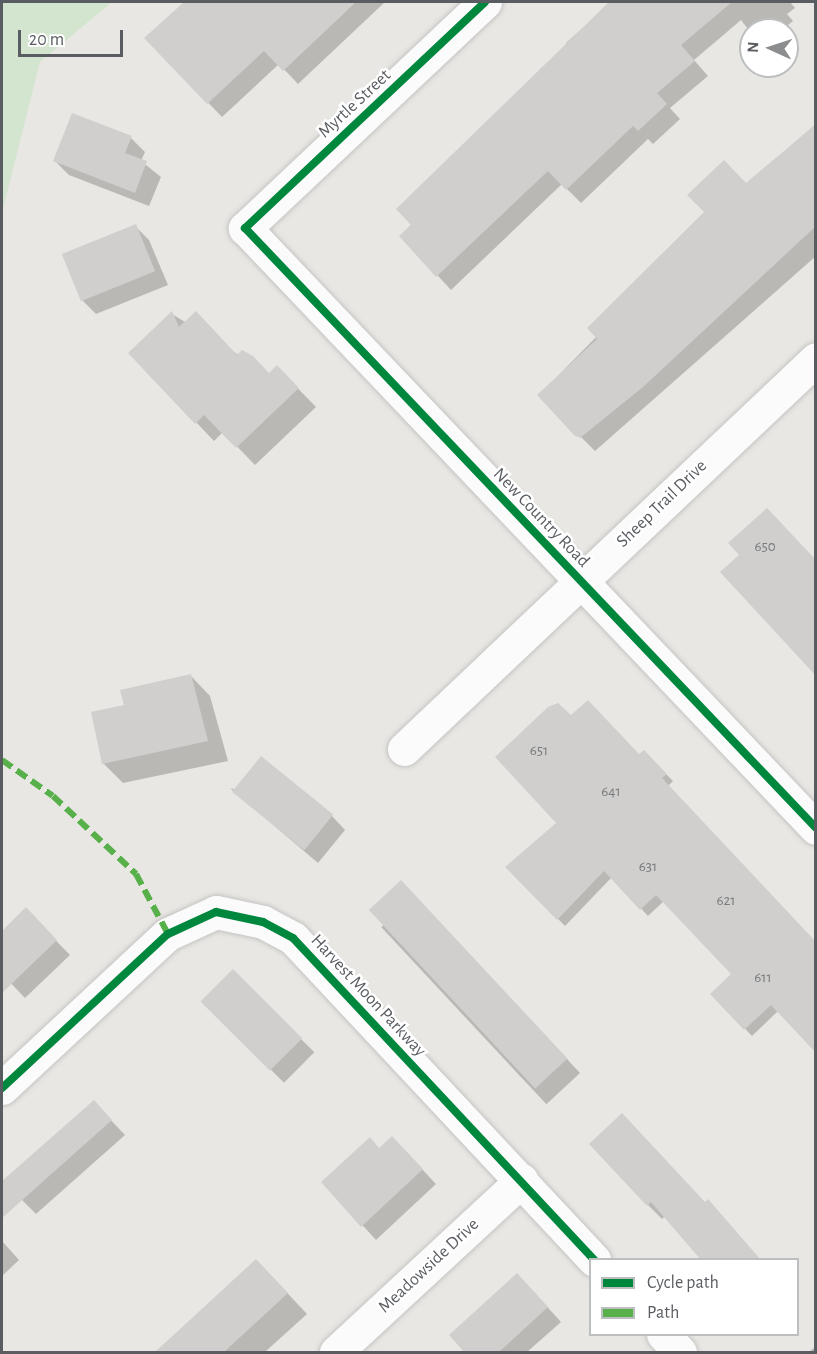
<!DOCTYPE html>
<html>
<head>
<meta charset="utf-8">
<style>
  body { margin:0 }
  #map { position:relative; width:817px; height:1354px; overflow:hidden; background:#e9e7e3; font-family:"Alegreya Sans",sans-serif }
  div>[style] { position:absolute }
  [style*='--x'] { left:calc(var(--x)*1px); top:calc(var(--y)*1px); width:calc(var(--w)*1px); rotate:calc(var(--a)*1deg) }
  .green>* { inset:0; background:#d3e5ce }
  .shadow>* { inset:0; background:#0003; transform-origin:0 0 }
  .building>* { inset:0; background:#d0cfcd; transform-origin:0 0 }
  .roads { filter:drop-shadow(0 0 2px #c4c4c3) drop-shadow(0 0 2px #c4c4c3) }
  .minor>* { height:33px; margin:-16.5px; padding:0 16.5px; transform-origin:16.5px; border-radius:16.5px; background:#fcfbfb }
  .quiet>* { height:6px; margin-top:-3px; transform-origin:0; background:repeating-linear-gradient(90deg,#58b04a 0 12px,transparent 0 18px) }
  .cycleway>* { height:8px; margin:-4px; padding:0 4px; transform-origin:4px; border-radius:4px; background:#00873e }
  span { translate:-50% -50%; white-space:nowrap; text-align:center; line-height:1.15; -webkit-text-stroke:5px #fff; paint-order:stroke }
  .number-label { font-size:15px; color:#787b7d }
  .number-label span { -webkit-text-stroke-width:0 }
  .street-label { font-size:18px; color:#595d61 }
  .frame { position:absolute; inset:0; border:3px solid #595d61; pointer-events:none }
  .legend { position:absolute; left:589px; top:1258px; width:210px; height:78px; box-sizing:border-box; background:#fff; border:2px solid #bdbec0; margin:0; padding:8px 10px; list-style:none; font-size:18px; color:#595d61 }
  .legend li { display:flex; align-items:center; gap:12px; height:30px }
  .legend b { width:30px; border:2px solid #bdbec0 }
  .north { position:absolute; left:739px; top:18px; width:60px; height:60px; box-sizing:border-box; background:#fff; border:2px solid #bdbec0; border-radius:50%; rotate:273deg; font-size:16px; font-weight:700; line-height:24px; text-align:center; color:#595d61 }
  .north::after { content:''; display:block; margin:auto; width:21px; height:27px; background:#8b8d8e; clip-path:polygon(50% 0,100% 100%,50% 72%,0 100%) }
  .scale { position:absolute; left:18px; top:30px; width:105px; height:27px; box-sizing:border-box; border:3px solid #595d61; border-top:0; padding-left:8px; font-size:18px; line-height:21px; white-space:nowrap; color:#595d61; -webkit-text-stroke:4px #fff; paint-order:stroke }
</style>
</head>
<body>
<div id="map">
  <div class="green">
    <div style="clip-path:polygon(2px 2px,112px 2px,40px 62px,2px 213px)"></div>
  </div>
  <div class="shadow">
    <div style="clip-path:polygon(186px 2px,202px 14px,214px 2px,385px 2px,298px 84px,279px 64px,222px 117px,146px 38px)"></div>
    <div style="clip-path:polygon(612px 2px,790px 2px,795px 8px,787px 14px,793px 21px,782px 30px,751px 33px,741px 20px,694px 60px,708px 76px,670px 108px,680px 119px,653px 144px,648px 139px,581px 203px,562px 184px,451px 290px,401px 236px,569px 46px,566px 43px)"></div>
    <div style="clip-path:polygon(816px 124px,816px 256px,595px 451px,539px 395px,746px 185px)"></div>
    <div style="clip-path:polygon(131px 138px,145px 152px,141px 161px,161px 177px,149px 206px,69px 175px,55px 161px)"></div>
    <div style="clip-path:polygon(135px 226px,149px 240px,168px 285px,96px 314px,82px 300px)"></div>
    <div style="clip-path:polygon(172px 314px,270px 374px,277px 367px,316px 407px,255px 465px,223px 432px,214px 441px,130px 353px)"></div>
    <div style="clip-path:polygon(190px 675px,210px 696px,228px 761px,123px 783px,103px 763px,125px 706px)"></div>
    <div style="clip-path:polygon(571px 717px,639px 756px,644px 752px,673px 781px,668px 786px,778px 1011px,752px 1036px,712px 994px,734px 974px,664px 901px,648px 916px,612px 877px,565px 926px,507px 867px,559px 823px)"></div>
    <div style="clip-path:polygon(230px 788px,332px 816px,345px 830px,318px 863px)"></div>
    <div style="left:415px;top:896px;width:242px;height:46px;rotate:47deg"></div>
    <div style="clip-path:polygon(26px 910px,70px 955px,25px 998px,2px 974px,2px 933px)"></div>
    <div style="left:233px;top:971px;width:115px;height:43px;rotate:45deg"></div>
    <div style="clip-path:polygon(622px 1115px,665px 1216px,662px 1219px,648px 1205px)"></div>
    <div style="clip-path:polygon(107px 1116px,125px 1135px,36px 1214px,22px 1200px)"></div>
    <div style="clip-path:polygon(380px 1149px,406px 1152px,436px 1184px,376px 1240px,323px 1182px)"></div>
    <div style="clip-path:polygon(2px 1241px,19px 1260px,2px 1276px)"></div>
    <div style="clip-path:polygon(276px 1281px,307px 1314px,265px 1352px,173px 1352px)"></div>
    <div style="clip-path:polygon(531px 1289px,561px 1322px,527px 1352px,467px 1352px)"></div>
    <div style="clip-path:polygon(816px 1346px,816px 1352px,809px 1352px)"></div>
  </div>
  <div class="building">
    <div style="clip-path:polygon(184px 2px,356px 2px,283px 71px,264px 51px,207px 104px,144px 38px)"></div>
    <div style="clip-path:polygon(609px 2px,732px 2px,681px 45px,695px 61px,657px 93px,667px 104px,638px 131px,633px 126px,566px 190px,548px 171px,436px 277px,399px 236px,411px 225px,396px 209px)"></div>
    <div style="clip-path:polygon(72px 113px,132px 136px,125px 153px,147px 161px,135px 193px,53px 161px)"></div>
    <div style="clip-path:polygon(816px 124px,816px 226px,643px 387px,580px 438px,574px 435px,537px 395px,597px 339px,587px 328px,704px 212px,687px 195px,724px 160px,746px 183px)"></div>
    <div style="left:136px;top:224px;width:51px;height:80px;rotate:68deg"></div>
    <div style="clip-path:polygon(172px 311px,179px 327px,196px 311px,237px 355px,242px 350px,253px 356px,269px 373px,277px 365px,299px 388px,236px 448px,204px 415px,195px 424px,128px 353px)"></div>
    <div style="clip-path:polygon(767px 508px,816px 560px,816px 676px,720px 572px,739px 555px,728px 543px)"></div>
    <div style="clip-path:polygon(191px 674px,208px 741px,102px 764px,91px 712px,124px 705px,120px 690px)"></div>
    <div style="clip-path:polygon(588px 700px,639px 754px,644px 750px,667px 774px,662px 778px,816px 942px,816px 1053px,771px 1005px,744px 1030px,710px 994px,731px 974px,656px 895px,640px 910px,604px 871px,557px 920px,505px 867px,556px 823px,495px 757px,548px 707px,558px 703px,571px 715px)"></div>
    <div style="left:261px;top:756px;width:93px;height:46px;rotate:39deg"></div>
    <div style="left:401px;top:880px;width:244px;height:44px;rotate:47deg"></div>
    <div style="clip-path:polygon(26px 907px,57px 940px,2px 993px,2px 931px)"></div>
    <div style="left:233px;top:969px;width:98px;height:46px;rotate:45deg"></div>
    <div style="clip-path:polygon(94px 1100px,112px 1120px,2px 1218px,2px 1181px)"></div>
    <div style="clip-path:polygon(622px 1113px,705px 1202px,708px 1199px,761px 1260px,701px 1260px,651px 1202px,647px 1206px,589px 1144px)"></div>
    <div style="clip-path:polygon(392px 1136px,423px 1169px,361px 1227px,321px 1182px,370px 1137px,379px 1148px)"></div>
    <div style="clip-path:polygon(256px 1259px,288px 1293px,223px 1353px,154px 1353px)"></div>
    <div style="clip-path:polygon(517px 1273px,548px 1307px,498px 1353px,465px 1353px,449px 1335px)"></div>
  </div>
  <div class="roads">
    <div class="minor">
      <div style="--x:485;--y:2;--w:330;--a:136.7"></div>
      <div style="--x:245;--y:228;--w:828;--a:46.42"></div>
      <div style="--x:404;--y:749;--w:567;--a:-43.43"></div>
      <div style="--x:2;--y:1088;--w:226;--a:-42.9"></div>
      <div style="--x:168;--y:934;--w:53;--a:-24.6"></div>
      <div style="--x:216;--y:912;--w:48;--a:12"></div>
      <div style="--x:263;--y:922;--w:34;--a:28"></div>
      <div style="--x:293;--y:938;--w:441;--a:46.9"></div>
      <div style="--x:663;--y:1334;--w:25;--a:47"></div>
      <div style="--x:336;--y:1352;--w:253;--a:-42.8"></div>
    </div>
  </div>
  <div class="quiet">
    <div style="--x:2;--y:760;--w:62;--a:35.2"></div>
    <div style="--x:53;--y:796;--w:114;--a:43.2"></div>
    <div style="--x:136;--y:874;--w:68;--a:61.9"></div>
  </div>
  <div class="cycleway">
    <div style="--x:485;--y:2;--w:330;--a:136.7"></div>
    <div style="--x:245;--y:228;--w:828;--a:46.42"></div>
    <div style="--x:2;--y:1088;--w:226;--a:-42.9"></div>
    <div style="--x:168;--y:934;--w:53;--a:-24.6"></div>
    <div style="--x:216;--y:912;--w:48;--a:12"></div>
    <div style="--x:263;--y:922;--w:34;--a:28"></div>
    <div style="--x:293;--y:938;--w:441;--a:46.9"></div>
  </div>
  <div class="number-label">
    <span style="left:765px;top:547px">650</span>
    <span style="left:539px;top:751px">651</span>
    <span style="left:611px;top:792px">641</span>
    <span style="left:648px;top:867px">631</span>
    <span style="left:726px;top:901px">621</span>
    <span style="left:763px;top:978px">611</span>
  </div>
  <div class="street-label">
    <span style="left:355px;top:104px;rotate:-43deg">Myrtle Street</span>
    <span style="left:662px;top:504px;rotate:-44deg">Sheep Trail Drive</span>
    <span style="left:541px;top:518px;rotate:46deg">New Country Road</span>
    <span style="left:368px;top:996px;rotate:47deg">Harvest Moon Parkway</span>
    <span style="left:429px;top:1266px;rotate:-43deg">Meadowside Drive</span>
  </div>
  <div class="frame"></div>
  <ul class="legend">
  <li><b style="height:8px;background:#00873e"></b>Cycle path</li>
  <li><b style="height:8px;background:#58b04a"></b>Path</li>
  </ul>
  <div class="north">N</div>
  <div class="scale">20 m</div>
</div>
</body>
</html>
